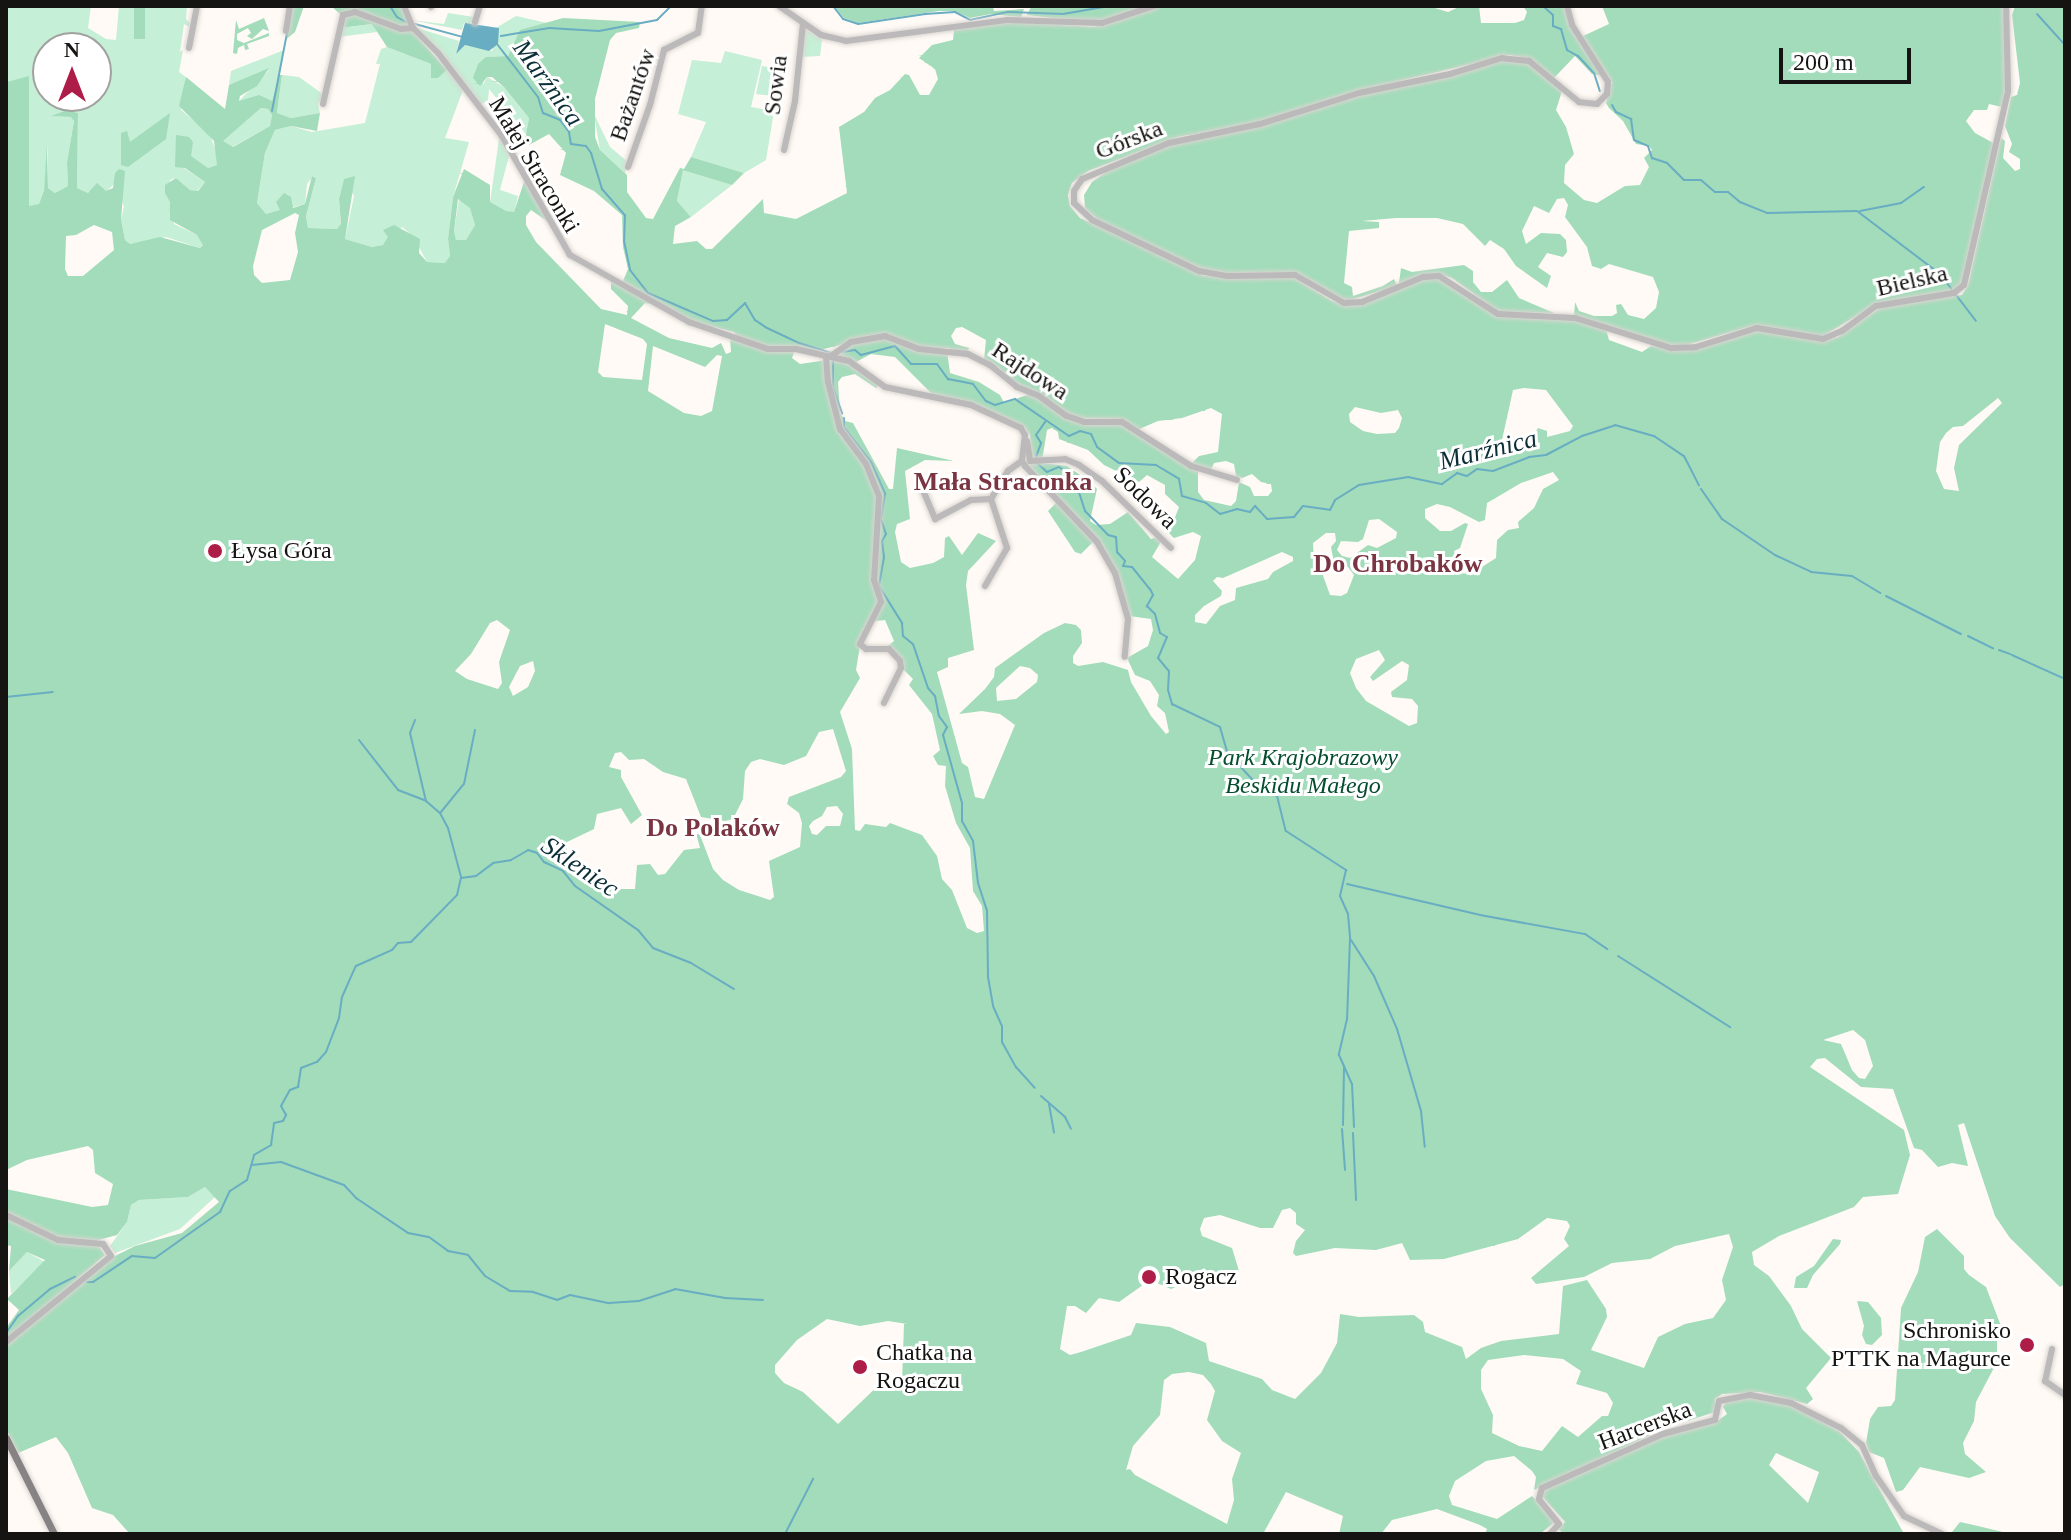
<!DOCTYPE html>
<html>
<head>
<meta charset="utf-8">
<style>
  body { margin:0 }
  #map { position:relative; width:2071px; height:1540px; overflow:hidden; background:#fffaf5; font-family:Georgia,serif }
  div>[style] { position:absolute }
  [style*='--x'] { left:calc(var(--x)*1px); top:calc(var(--y)*1px); width:calc(var(--w)*1px); rotate:calc(var(--a)*1deg) }
  .green>* { inset:0; background:#c5efd6 }
  .forest>* { inset:0; background:#a2dcba; transform-origin:0 0 }
  .water>* { inset:0; background:#69adc2 }
  .stream>* { height:2px; margin:-1px; padding:0 1px; transform-origin:1px; border-radius:1px; background:#69adc2 }
  .roads { filter:drop-shadow(0 0 2px #dad5d1) drop-shadow(0 0 2px #dad5d1) }
  .minor>* { height:6px; margin:-3px; padding:0 3px; transform-origin:3px; border-radius:3px; background:#bcb9ba }
  .major>* { height:7px; margin:-3.5px; padding:0 3.5px; transform-origin:3.5px; border-radius:3.5px; background:#878284 }
  .dots>* { width:22px; height:22px; translate:-50% -50%; box-sizing:border-box; border:4px solid #fff; border-radius:50% }
  span { translate:-50% -50%; white-space:nowrap; text-align:center; line-height:1.15; -webkit-text-stroke:6px #fff; paint-order:stroke }
  .street-label { font-size:24px; color:#151412 }
  .poi-label { font-size:24px; color:#151412 }
  .left { translate:0 -50%; text-align:left }
  .right { translate:-100% -50%; text-align:right }
  .park-label { font-size:24px; color:#044e30; font-style:italic }
  .water-label { font-size:26px; color:#0c2e37; font-style:italic }
  .neighbourhood-label { font-size:26px; color:#7b3441; font-weight:700 }
  .frame { position:absolute; inset:0; border:8px solid #151412; pointer-events:none }
  .north { position:absolute; left:32px; top:32px; width:80px; height:80px; box-sizing:border-box; background:#fff; border:2px solid #a1a1a0; border-radius:50%; rotate:0deg; font-size:22px; font-weight:700; line-height:32px; text-align:center; color:#151412 }
  .north::after { content:''; display:block; margin:auto; width:28px; height:36px; background:#ae1c48; clip-path:polygon(50% 0,100% 100%,50% 72%,0 100%) }
  .scale { position:absolute; left:1779px; top:48px; width:132px; height:36px; box-sizing:border-box; border:4px solid #151412; border-top:0; padding-left:10px; font-size:24px; line-height:28px; white-space:nowrap; color:#151412; -webkit-text-stroke:6px #fff; paint-order:stroke }
</style>
</head>
<body>
<div id="map">
  <div class="green">
    <div style="clip-path:polygon(evenodd,8px 6px,91px 6px,88px 28px,106px 39px,116px 40px,119px 6px,187px 6px,186px 19px,190px 23px,189px 27px,184px 24px,180px 52px,183px 50px,179px 72px,186px 77px,181px 110px,209px 133px,218px 156px,217px 165px,208px 168px,190px 156px,189px 137px,184px 168px,205px 182px,197px 191px,190px 190px,176px 178px,170px 180px,170px 202px,174px 224px,197px 235px,204px 244px,200px 248px,166px 237px,130px 244px,125px 240px,121px 219px,124px 207px,116px 182px,106px 192px,94px 189px,88px 193px,77px 188px,78px 113px,67px 110px,52px 116px,72px 117px,74px 121px,67px 162px,68px 186px,55px 193px,48px 188px,48px 144px,44px 189px,39px 204px,29px 207px,29px 117px,6px 84px,8px 6px,48px 48px,96px 48px,96px 96px,48px 96px,48px 48px)"></div>
    <div style="clip-path:polygon(448px 13px,474px 17px,472px 24px,464px 23px,462px 30px,411px 20px,444px 24px)"></div>
    <div style="clip-path:polygon(516px 16px,547px 23px,520px 31px,508px 56px,486px 57px,483px 85px,487px 77px,504px 87px,529px 118px,526px 134px,489px 89px,488px 101px,481px 104px,414px 27px,459px 41px,456px 54px,465px 45px,492px 51px,499px 28px,496px 28px)"></div>
    <div style="clip-path:polygon(373px 24px,377px 32px,338px 37px,340px 28px)"></div>
    <div style="clip-path:polygon(803px 28px,822px 40px,820px 56px,799px 57px)"></div>
    <div style="clip-path:polygon(387px 47px,431px 64px,431px 78px,438px 78px,447px 70px,463px 90px,445px 138px,469px 142px,453px 197px,448px 239px,450px 256px,446px 263px,427px 262px,413px 236px,402px 227px,383px 245px,372px 247px,345px 239px,354px 196px,344px 180px,339px 199px,341px 225px,337px 229px,308px 228px,306px 216px,316px 178px,313px 176px,307px 184px,305px 204px,266px 214px,257px 203px,265px 153px,275px 130px,291px 126px,312px 132px,365px 123px,380px 64px,376px 64px,381px 49px)"></div>
    <div style="clip-path:polygon(284px 50px,272px 102px,239px 101px,269px 70px,229px 85px,231px 71px)"></div>
    <div style="clip-path:polygon(725px 51px,762px 60px,751px 107px,774px 111px,766px 160px,744px 173px,691px 157px,706px 122px,678px 114px,692px 60px,721px 63px)"></div>
    <div style="clip-path:polygon(762px 66px,775px 68px,778px 76px,774px 96px,756px 94px)"></div>
    <div style="clip-path:polygon(282px 75px,299px 77px,324px 95px,318px 104px,320px 113px,291px 118px,277px 113px)"></div>
    <div style="clip-path:polygon(261px 108px,268px 109px,272px 115px,270px 126px,232px 147px,222px 141px)"></div>
    <div style="clip-path:polygon(594px 114px,610px 147px,628px 162px,625px 173px,600px 150px)"></div>
    <div style="clip-path:polygon(494px 128px,518px 167px,518px 170px,509px 156px,500px 190px,518px 196px,514px 213px,498px 209px,490px 202px,499px 139px)"></div>
    <div style="clip-path:polygon(683px 169px,732px 185px,691px 217px,677px 201px)"></div>
    <div style="clip-path:polygon(459px 199px,470px 207px,475px 225px,466px 240px,456px 241px,454px 231px)"></div>
    <div style="clip-path:polygon(205px 1187px,215px 1197px,180px 1229px,115px 1253px,110px 1246px,127px 1222px,131px 1205px,139px 1200px,188px 1197px)"></div>
    <div style="clip-path:polygon(27px 1252px,45px 1262px,11px 1294px,9px 1271px)"></div>
  </div>
  <div class="forest">
    <div style="left:134px;top:6px;width:11px;height:33px"></div>
    <div style="clip-path:polygon(291px 6px,304px 6px,295px 32px,285px 40px)"></div>
    <div style="clip-path:polygon(331px 6px,401px 6px,410px 25px,401px 27px,372px 17px,340px 14px)"></div>
    <div style="clip-path:polygon(834px 6px,993px 6px,994px 11px,1024px 9px,1021px 17px,991px 14px,970px 18px,955px 11px,939px 11px,858px 23px,844px 18px)"></div>
    <div style="clip-path:polygon(1148px 6px,1106px 20px,1079px 21px,1027px 15px,1031px 7px)"></div>
    <div style="clip-path:polygon(evenodd,1162px 6px,1428px 6px,1448px 12px,1461px 6px,1479px 6px,1481px 23px,1515px 23px,1524px 20px,1527px 12px,1523px 6px,1564px 6px,1570px 27px,1603px 76px,1592px 74px,1575px 56px,1554px 78px,1527px 58px,1509px 55px,1345px 94px,1261px 121px,1178px 137px,1088px 171px,1072px 183px,1068px 195px,1070px 206px,1080px 218px,1204px 276px,1294px 278px,1332px 301px,1347px 306px,1366px 303px,1420px 280px,1439px 277px,1495px 315px,1571px 319px,1606px 329px,1609px 340px,1642px 352px,1651px 346px,1691px 350px,1754px 330px,1825px 341px,1838px 337px,1883px 306px,1962px 295px,1968px 285px,2001px 138px,2005px 141px,2003px 158px,2015px 171px,2020px 169px,2020px 159px,2009px 152px,2012px 144px,2005px 126px,2011px 97px,2017px 95px,2020px 83px,2012px 15px,2015px 6px,2065px 6px,2065px 1284px,2060px 1287px,2010px 1238px,1995px 1216px,1964px 1123px,1958px 1125px,1968px 1166px,1952px 1163px,1938px 1167px,1922px 1150px,1914px 1148px,1893px 1089px,1861px 1087px,1825px 1058px,1817px 1059px,1810px 1067px,1904px 1130px,1910px 1155px,1898px 1194px,1863px 1197px,1854px 1207px,1779px 1236px,1752px 1252px,1754px 1265px,1769px 1276px,1791px 1306px,1802px 1329px,1831px 1358px,1806px 1388px,1813px 1399px,1807px 1404px,1760px 1392px,1722px 1394px,1715px 1399px,1715px 1412px,1663px 1429px,1534px 1490px,1536px 1477px,1532px 1471px,1514px 1456px,1486px 1461px,1455px 1481px,1449px 1496px,1452px 1505px,1497px 1519px,1532px 1496px,1556px 1521px,1540px 1534px,1485px 1534px,1487px 1529px,1480px 1525px,1437px 1509px,1392px 1520px,1381px 1534px,1339px 1534px,1343px 1516px,1286px 1492px,1263px 1534px,130px 1534px,113px 1515px,92px 1508px,68px 1453px,56px 1437px,18px 1453px,6px 1429px,6px 1344px,113px 1257px,135px 1246px,182px 1233px,219px 1202px,205px 1187px,188px 1197px,139px 1200px,131px 1205px,127px 1222px,117px 1235px,87px 1243px,57px 1239px,6px 1213px,6px 1189px,92px 1207px,108px 1205px,113px 1184px,95px 1173px,93px 1150px,88px 1146px,27px 1160px,6px 1170px,7px 82px,29px 76px,29px 206px,39px 204px,44px 190px,47px 144px,48px 188px,55px 193px,68px 186px,67px 162px,74px 121px,71px 117px,51px 116px,67px 110px,78px 113px,77px 188px,88px 193px,97px 183px,106px 191px,113px 188px,115px 173px,119px 169px,125px 171px,121px 219px,125px 240px,130px 244px,160px 237px,200px 248px,203px 245px,197px 235px,170px 220px,170px 202px,165px 193px,165px 185px,176px 178px,190px 190px,198px 191px,205px 182px,185px 168px,175px 167px,176px 135px,189px 137px,193px 142px,191px 156px,208px 168px,217px 165px,214px 141px,179px 106px,186px 77px,225px 109px,229px 85px,269px 68px,257px 86px,240px 96px,239px 101px,259px 95px,272px 101px,279px 75px,282px 75px,277px 113px,291px 118px,320px 113px,317px 131px,291px 126px,275px 130px,265px 153px,257px 203px,266px 214px,280px 210px,276px 202px,284px 193px,291px 197px,293px 208px,305px 204px,312px 176px,316px 178px,306px 216px,308px 228px,337px 229px,341px 224px,339px 199px,344px 179px,355px 176px,345px 239px,372px 247px,383px 245px,388px 237px,383px 230px,394px 225px,420px 239px,419px 253px,427px 262px,445px 263px,450px 256px,448px 239px,453px 197px,464px 169px,490px 185px,490px 202px,506px 211px,514px 212px,525px 179px,547px 221px,531px 210px,526px 216px,526px 225px,536px 242px,601px 309px,627px 315px,628px 306px,611px 289px,611px 281px,656px 305px,645px 303px,631px 318px,669px 338px,712px 348px,721px 343px,726px 354px,731px 352px,730px 338px,768px 350px,795px 350px,792px 358px,800px 364px,834px 359px,861px 370px,879px 385px,876px 388px,855px 374px,842px 377px,838px 382px,840px 413px,845px 421px,853px 423px,889px 489px,893px 489px,897px 448px,954px 461px,925px 460px,905px 471px,910px 519px,897px 524px,895px 532px,901px 562px,910px 568px,933px 563px,944px 557px,945px 538px,949px 536px,962px 555px,978px 533px,996px 541px,968px 571px,966px 585px,974px 650px,948px 658px,948px 667px,937px 672px,962px 763px,968px 767px,975px 797px,984px 799px,1015px 725px,1000px 714px,982px 711px,959px 714px,985px 689px,994px 677px,995px 668px,1044px 633px,1065px 623px,1076px 625px,1081px 630px,1082px 643px,1073px 656px,1073px 663px,1078px 666px,1103px 662px,1128px 670px,1131px 682px,1151px 716px,1166px 734px,1169px 732px,1165px 713px,1157px 706px,1159px 695px,1150px 681px,1135px 675px,1127px 658px,1148px 646px,1153px 630px,1151px 619px,1129px 616px,1122px 586px,1104px 548px,1025px 461px,1067px 466px,1089px 481px,1097px 489px,1090px 521px,1096px 525px,1110px 524px,1128px 512px,1151px 539px,1158px 537px,1162px 540px,1152px 557px,1178px 579px,1195px 560px,1201px 536px,1193px 532px,1174px 538px,1169px 533px,1179px 507px,1165px 494px,1165px 485px,1147px 475px,1139px 482px,1104px 465px,1088px 450px,1059px 439px,1058px 432px,1052px 428px,1047px 430px,1042px 461px,1032px 460px,1030px 435px,1024px 426px,932px 394px,895px 357px,871px 354px,856px 362px,837px 356px,837px 352px,860px 341px,884px 337px,919px 350px,947px 351px,950px 373px,979px 382px,1000px 395px,1004px 403px,1030px 394px,1072px 420px,1090px 423px,1122px 423px,1198px 471px,1198px 492px,1204px 500px,1231px 506px,1236px 501px,1239px 482px,1250px 487px,1254px 496px,1268px 496px,1272px 491px,1271px 484px,1261px 482px,1252px 474px,1242px 478px,1236px 476px,1234px 464px,1226px 461px,1214px 463px,1210px 472px,1191px 464px,1199px 456px,1218px 452px,1222px 414px,1211px 408px,1182px 418px,1158px 421px,1137px 430px,1118px 419px,1073px 418px,1017px 385px,998px 367px,984px 360px,986px 340px,962px 327px,956px 328px,951px 336px,955px 344px,969px 348px,967px 353px,947px 348px,918px 348px,884px 334px,816px 351px,771px 348px,738px 337px,734px 332px,690px 321px,623px 281px,628px 269px,623px 247px,622px 215px,594px 191px,560px 175px,566px 153px,549px 134px,529px 145px,526px 134px,529px 118px,504px 87px,492px 77px,487px 77px,480px 86px,473px 78px,478px 64px,486px 57px,508px 56px,520px 30px,563px 18px,640px 22px,639px 28px,616px 33px,610px 40px,595px 99px,595px 137px,600px 150px,627px 175px,627px 192px,646px 218px,653px 219px,680px 168px,684px 169px,691px 157px,744px 173px,732px 185px,683px 170px,677px 201px,691px 217px,675px 226px,673px 244px,697px 241px,706px 249px,712px 249px,763px 199px,764px 213px,796px 219px,847px 193px,839px 127px,864px 112px,875px 98px,890px 90px,905px 74px,909px 75px,920px 95px,929px 95px,938px 79px,935px 69px,919px 58px,932px 45px,953px 40px,954px 30px,1014px 22px,1094px 27px,1162px 6px,261px 108px,268px 109px,272px 115px,270px 126px,233px 147px,223px 141px,261px 108px,1162px 6px,458px 199px,470px 208px,475px 225px,466px 240px,456px 240px,454px 231px,458px 199px,1162px 6px,295px 213px,299px 215px,295px 233px,298px 252px,290px 280px,262px 283px,254px 275px,253px 266px,262px 230px,295px 213px,1162px 6px,94px 225px,112px 232px,114px 250px,83px 276px,68px 276px,65px 269px,66px 236px,76px 235px,94px 225px,1162px 6px,605px 324px,643px 339px,647px 344px,642px 380px,603px 377px,598px 372px,605px 324px,1162px 6px,653px 346px,705px 367px,717px 355px,722px 356px,712px 411px,701px 416px,684px 413px,648px 391px,653px 346px,1162px 6px,1524px 388px,1546px 390px,1573px 426px,1570px 431px,1547px 437px,1547px 431px,1538px 428px,1528px 443px,1504px 453px,1500px 449px,1513px 390px,1524px 388px,1162px 6px,1998px 398px,2002px 403px,1959px 445px,1954px 468px,1959px 491px,1944px 489px,1936px 471px,1940px 442px,1946px 433px,1953px 427px,1963px 426px,1998px 398px,1162px 6px,1355px 407px,1381px 413px,1398px 410px,1402px 418px,1399px 428px,1395px 433px,1377px 434px,1363px 431px,1350px 422px,1349px 414px,1355px 407px,1162px 6px,1553px 472px,1559px 480px,1543px 489px,1534px 508px,1518px 522px,1519px 528px,1508px 530px,1497px 540px,1496px 558px,1471px 574px,1459px 573px,1454px 551px,1460px 548px,1468px 524px,1465px 523px,1451px 531px,1440px 531px,1425px 518px,1425px 509px,1437px 504px,1450px 507px,1479px 522px,1485px 520px,1487px 503px,1521px 483px,1553px 472px,1162px 6px,1379px 519px,1397px 532px,1396px 538px,1377px 548px,1368px 545px,1350px 558px,1342px 556px,1337px 550px,1341px 541px,1358px 542px,1363px 539px,1369px 520px,1379px 519px,1162px 6px,1326px 533px,1335px 533px,1336px 541px,1331px 547px,1334px 563px,1348px 567px,1354px 575px,1347px 593px,1341px 596px,1330px 595px,1321px 570px,1314px 563px,1313px 543px,1326px 533px,1162px 6px,1282px 552px,1293px 557px,1293px 561px,1273px 572px,1268px 579px,1236px 588px,1235px 600px,1220px 606px,1206px 624px,1195px 622px,1195px 615px,1204px 606px,1221px 596px,1222px 591px,1213px 581px,1217px 577px,1223px 578px,1282px 552px,1162px 6px,497px 620px,510px 630px,499px 662px,502px 683px,498px 689px,467px 679px,455px 671px,471px 654px,490px 623px,497px 620px,1162px 6px,885px 620px,894px 641px,887px 647px,901px 658px,902px 668px,913px 679px,909px 685px,932px 714px,940px 750px,933px 756px,938px 765px,946px 766px,945px 786px,956px 823px,970px 848px,973px 891px,982px 906px,984px 931px,977px 933px,967px 928px,952px 890px,942px 879px,937px 856px,922px 835px,890px 823px,886px 827px,865px 824px,860px 831px,855px 830px,852px 749px,840px 712px,860px 678px,856px 670px,860px 646px,875px 621px,885px 620px,1162px 6px,1379px 650px,1385px 660px,1370px 677px,1373px 681px,1402px 661px,1409px 665px,1407px 680px,1391px 692px,1392px 697px,1412px 699px,1418px 706px,1417px 723px,1409px 726px,1366px 701px,1356px 688px,1350px 673px,1356px 659px,1379px 650px,1162px 6px,533px 661px,535px 671px,528px 687px,513px 696px,509px 687px,520px 666px,533px 661px,1162px 6px,1020px 666px,1030px 668px,1038px 675px,1037px 682px,1016px 699px,997px 701px,996px 688px,1020px 666px,1162px 6px,833px 729px,846px 771px,841px 777px,789px 797px,787px 804px,799px 813px,802px 823px,800px 847px,769px 861px,774px 897px,770px 900px,739px 890px,723px 880px,713px 869px,700px 835px,696px 833px,700px 848px,684px 850px,665px 874px,658px 875px,650px 864px,637px 865px,635px 889px,612px 889px,588px 879px,566px 858px,567px 842px,594px 829px,597px 814px,621px 808px,631px 824px,642px 815px,621px 777px,621px 770px,609px 767px,615px 753px,621px 752px,629px 760px,644px 759px,663px 772px,686px 779px,701px 817px,725px 821px,733px 819px,743px 799px,745px 771px,751px 762px,760px 759px,784px 765px,806px 756px,819px 732px,833px 729px,1162px 6px,837px 806px,843px 814px,840px 826px,826px 826px,817px 835px,812px 834px,809px 826px,813px 821px,822px 816px,827px 807px,837px 806px,1162px 6px,1853px 1030px,1865px 1040px,1873px 1066px,1865px 1079px,1859px 1078px,1852px 1070px,1841px 1044px,1823px 1040px,1853px 1030px,1162px 6px,1290px 1208px,1296px 1213px,1296px 1224px,1305px 1230px,1296px 1241px,1293px 1253px,1296px 1256px,1335px 1248px,1376px 1250px,1402px 1243px,1410px 1260px,1444px 1259px,1518px 1239px,1547px 1218px,1567px 1221px,1570px 1226px,1564px 1239px,1569px 1246px,1531px 1278px,1536px 1284px,1584px 1277px,1612px 1263px,1650px 1259px,1675px 1246px,1729px 1234px,1733px 1247px,1722px 1280px,1726px 1300px,1713px 1318px,1685px 1324px,1658px 1337px,1644px 1368px,1591px 1350px,1607px 1317px,1606px 1309px,1587px 1280px,1563px 1286px,1559px 1334px,1501px 1341px,1481px 1348px,1466px 1359px,1462px 1347px,1425px 1332px,1423px 1322px,1414px 1315px,1359px 1317px,1340px 1314px,1337px 1343px,1321px 1373px,1295px 1399px,1272px 1390px,1262px 1379px,1209px 1361px,1206px 1343px,1170px 1327px,1136px 1323px,1131px 1335px,1081px 1352px,1070px 1355px,1060px 1349px,1067px 1306px,1075px 1306px,1086px 1313px,1099px 1298px,1119px 1302px,1150px 1280px,1171px 1289px,1185px 1283px,1203px 1285px,1211px 1273px,1239px 1271px,1232px 1248px,1202px 1236px,1200px 1229px,1204px 1218px,1220px 1215px,1260px 1228px,1273px 1228px,1282px 1210px,1290px 1208px,1162px 6px,827px 1319px,860px 1326px,888px 1321px,907px 1324px,904px 1324px,902px 1383px,883px 1381px,838px 1424px,803px 1392px,784px 1383px,775px 1373px,775px 1365px,797px 1340px,827px 1319px,1162px 6px,1524px 1355px,1563px 1359px,1581px 1371px,1576px 1384px,1607px 1393px,1613px 1403px,1608px 1416px,1602px 1416px,1578px 1437px,1562px 1426px,1542px 1451px,1519px 1446px,1492px 1433px,1493px 1415px,1481px 1389px,1481px 1370px,1488px 1360px,1524px 1355px,1162px 6px,1189px 1372px,1203px 1375px,1211px 1384px,1215px 1391px,1207px 1420px,1222px 1441px,1241px 1453px,1232px 1479px,1234px 1500px,1227px 1524px,1135px 1475px,1130px 1469px,1126px 1470px,1133px 1446px,1160px 1415px,1164px 1380px,1172px 1374px,1189px 1372px)"></div>
    <div style="clip-path:polygon(1602px 6px,2003px 6px,2008px 71px,2002px 107px,1989px 104px,1987px 110px,1974px 110px,1966px 121px,1975px 133px,1995px 144px,1963px 283px,1951px 292px,1878px 303px,1823px 336px,1752px 326px,1683px 346px,1665px 344px,1574px 316px,1575px 302px,1579px 311px,1594px 316px,1612px 316px,1617px 313px,1616px 305px,1621px 304px,1628px 315px,1644px 319px,1656px 308px,1659px 292px,1653px 277px,1609px 264px,1601px 269px,1592px 266px,1587px 247px,1565px 217px,1568px 205px,1564px 198px,1557px 199px,1549px 213px,1534px 206px,1522px 231px,1526px 244px,1541px 233px,1560px 234px,1566px 240px,1567px 252px,1563px 257px,1547px 253px,1538px 267px,1551px 276px,1547px 288px,1516px 266px,1504px 249px,1490px 240px,1485px 246px,1463px 224px,1437px 218px,1396px 218px,1362px 221px,1379px 222px,1379px 228px,1349px 231px,1344px 283px,1352px 287px,1353px 296px,1383px 286px,1394px 279px,1397px 286px,1347px 301px,1293px 272px,1226px 273px,1200px 268px,1098px 220px,1085px 208px,1084px 195px,1092px 182px,1112px 168px,1170px 145px,1260px 127px,1344px 100px,1504px 59px,1527px 61px,1562px 91px,1556px 110px,1566px 127px,1574px 154px,1565px 165px,1564px 183px,1584px 200px,1597px 203px,1625px 186px,1640px 185px,1649px 167px,1644px 158px,1652px 150px,1649px 146px,1636px 144px,1623px 121px,1609px 108px,1606px 103px,1612px 82px,1581px 37px,1609px 24px)"></div>
    <div style="clip-path:polygon(352px 13px,412px 31px,447px 70px,438px 78px,431px 78px,431px 64px,387px 47px,372px 24px,340px 28px,343px 17px)"></div>
    <div style="clip-path:polygon(264px 18px,269px 31px,263px 29px,252px 39px,247px 36px,251px 33px,248px 28px,237px 34px,237px 40px,244px 43px,269px 33px,269px 36px,247px 44px,249px 49px,245px 50px,244px 45px,238px 48px,237px 54px,233px 53px,236px 20px,239px 29px)"></div>
    <div style="clip-path:polygon(170px 113px,166px 139px,128px 167px,121px 165px,121px 133px,127px 131px,130px 142px)"></div>
    <div style="clip-path:polygon(1464px 265px,1473px 271px,1473px 282px,1481px 292px,1492px 292px,1507px 280px,1519px 298px,1554px 313px,1499px 312px,1452px 278px,1440px 274px,1399px 283px,1401px 268px,1412px 272px)"></div>
    <div style="clip-path:polygon(1057px 502px,1093px 542px,1081px 554px,1075px 552px,1048px 511px)"></div>
    <div style="clip-path:polygon(6px 1216px,59px 1242px,98px 1245px,105px 1255px,6px 1340px,6px 1328px,19px 1310px,7px 1299px,45px 1260px,27px 1252px,9px 1271px,11px 1246px,6px 1245px)"></div>
    <div style="clip-path:polygon(1937px 1229px,1964px 1256px,1964px 1269px,1969px 1275px,1986px 1287px,2001px 1326px,1997px 1340px,1997px 1362px,1976px 1402px,1974px 1421px,1963px 1443px,1965px 1454px,1986px 1472px,1969px 1478px,1920px 1467px,1903px 1490px,1896px 1492px,1884px 1458px,1869px 1452px,1866px 1443px,1870px 1419px,1878px 1407px,1891px 1406px,1895px 1400px,1901px 1308px,1918px 1272px,1925px 1237px)"></div>
    <div style="clip-path:polygon(1833px 1239px,1841px 1240px,1840px 1244px,1813px 1275px,1807px 1288px,1794px 1288px,1796px 1277px,1814px 1266px)"></div>
    <div style="clip-path:polygon(1857px 1301px,1868px 1302px,1881px 1318px,1882px 1335px,1872px 1345px,1866px 1344px,1862px 1335px,1864px 1326px)"></div>
    <div style="clip-path:polygon(evenodd,1754px 1398px,1793px 1406px,1840px 1432px,1859px 1452px,1904px 1534px,1564px 1534px,1558px 1529px,1565px 1522px,1540px 1494px,1544px 1489px,1665px 1435px,1716px 1422px,1727px 1414px,1723px 1407px,1727px 1399px,1754px 1398px,1776px 1453px,1819px 1472px,1808px 1503px,1769px 1465px,1776px 1453px)"></div>
    <div style="clip-path:polygon(1960px 1522px,1978px 1526px,2011px 1534px,1952px 1532px)"></div>
  </div>
  <div class="water">
    <div style="clip-path:polygon(465px 23px,499px 28px,498px 44px,489px 51px,465px 45px,456px 54px)"></div>
  </div>
  <div class="stream">
    <div style="--x:390;--y:6;--w:13;--a:58"></div>
    <div style="--x:397;--y:17;--w:13;--a:29"></div>
    <div style="--x:833;--y:6;--w:16;--a:52"></div>
    <div style="--x:843;--y:19;--w:16;--a:18"></div>
    <div style="--x:858;--y:24;--w:68;--a:-8.5"></div>
    <div style="--x:925;--y:14;--w:30;--a:-4"></div>
    <div style="--x:955;--y:12;--w:17;--a:28"></div>
    <div style="--x:970;--y:20;--w:39;--a:-12"></div>
    <div style="--x:1008;--y:12;--w:55;--a:2.1"></div>
    <div style="--x:1063;--y:14;--w:47;--a:-9.9"></div>
    <div style="--x:1393;--y:6;--w:32;--a:0"></div>
    <div style="--x:1543;--y:6;--w:13;--a:42"></div>
    <div style="--x:1553;--y:15;--w:11;--a:90"></div>
    <div style="--x:1553;--y:26;--w:9;--a:21"></div>
    <div style="--x:1561;--y:29;--w:22;--a:74"></div>
    <div style="--x:1567;--y:50;--w:13;--a:29"></div>
    <div style="--x:1578;--y:56;--w:23;--a:47"></div>
    <div style="--x:1594;--y:73;--w:19;--a:72"></div>
    <div style="--x:2037;--y:14;--w:42;--a:47.9"></div>
    <div style="--x:415;--y:24;--w:50;--a:15.2"></div>
    <div style="--x:501;--y:36;--w:49;--a:-9.5"></div>
    <div style="--x:549;--y:28;--w:50;--a:3.4"></div>
    <div style="--x:599;--y:31;--w:59;--a:-10.7"></div>
    <div style="--x:657;--y:20;--w:20;--a:-45"></div>
    <div style="--x:497;--y:44;--w:67;--a:52.3"></div>
    <div style="--x:538;--y:97;--w:17;--a:73"></div>
    <div style="--x:543;--y:113;--w:18;--a:22"></div>
    <div style="--x:560;--y:120;--w:15;--a:53"></div>
    <div style="--x:569;--y:132;--w:12;--a:81"></div>
    <div style="--x:571;--y:144;--w:15;--a:8"></div>
    <div style="--x:586;--y:146;--w:9;--a:54"></div>
    <div style="--x:591;--y:153;--w:38;--a:73"></div>
    <div style="--x:602;--y:189;--w:35;--a:49"></div>
    <div style="--x:625;--y:215;--w:26;--a:92"></div>
    <div style="--x:624;--y:241;--w:30;--a:78"></div>
    <div style="--x:630;--y:270;--w:29;--a:52"></div>
    <div style="--x:648;--y:293;--w:71;--a:23.3"></div>
    <div style="--x:713;--y:321;--w:14;--a:-4"></div>
    <div style="--x:727;--y:320;--w:25;--a:-43"></div>
    <div style="--x:745;--y:303;--w:20;--a:60"></div>
    <div style="--x:755;--y:320;--w:14;--a:34"></div>
    <div style="--x:767;--y:328;--w:35;--a:25"></div>
    <div style="--x:799;--y:343;--w:34;--a:17"></div>
    <div style="--x:1612;--y:105;--w:8;--a:60"></div>
    <div style="--x:1616;--y:112;--w:17;--a:25"></div>
    <div style="--x:1631;--y:119;--w:21;--a:82"></div>
    <div style="--x:1634;--y:140;--w:15;--a:23"></div>
    <div style="--x:1648;--y:146;--w:13;--a:72"></div>
    <div style="--x:1652;--y:158;--w:16;--a:18"></div>
    <div style="--x:1667;--y:163;--w:24;--a:45"></div>
    <div style="--x:1684;--y:180;--w:17;--a:0"></div>
    <div style="--x:1701;--y:180;--w:18;--a:41"></div>
    <div style="--x:1715;--y:192;--w:13;--a:0"></div>
    <div style="--x:1728;--y:192;--w:16;--a:40"></div>
    <div style="--x:1740;--y:202;--w:29;--a:22"></div>
    <div style="--x:1767;--y:213;--w:90;--a:-1.3"></div>
    <div style="--x:1857;--y:211;--w:104;--a:37.2"></div>
    <div style="--x:1940;--y:274;--w:59;--a:52.5"></div>
    <div style="--x:272;--y:111;--w:79;--a:-79.1"></div>
    <div style="--x:1860;--y:211;--w:42;--a:-11"></div>
    <div style="--x:1901;--y:203;--w:28;--a:-35"></div>
    <div style="--x:842;--y:352;--w:13;--a:-9"></div>
    <div style="--x:855;--y:350;--w:8;--a:40"></div>
    <div style="--x:861;--y:355;--w:35;--a:-15"></div>
    <div style="--x:895;--y:346;--w:24;--a:48"></div>
    <div style="--x:911;--y:364;--w:26;--a:0"></div>
    <div style="--x:937;--y:364;--w:19;--a:54"></div>
    <div style="--x:948;--y:379;--w:25;--a:11"></div>
    <div style="--x:973;--y:384;--w:21;--a:53"></div>
    <div style="--x:986;--y:401;--w:10;--a:24"></div>
    <div style="--x:995;--y:405;--w:21;--a:-17"></div>
    <div style="--x:1015;--y:399;--w:65;--a:34.4"></div>
    <div style="--x:1069;--y:436;--w:12;--a:-24"></div>
    <div style="--x:1080;--y:431;--w:11;--a:15"></div>
    <div style="--x:1091;--y:434;--w:14;--a:65"></div>
    <div style="--x:1097;--y:447;--w:27;--a:36"></div>
    <div style="--x:1119;--y:463;--w:37;--a:3"></div>
    <div style="--x:1156;--y:465;--w:27;--a:31"></div>
    <div style="--x:1179;--y:479;--w:17;--a:80"></div>
    <div style="--x:1182;--y:496;--w:25;--a:16"></div>
    <div style="--x:1206;--y:503;--w:18;--a:38"></div>
    <div style="--x:1220;--y:514;--w:18;--a:-16"></div>
    <div style="--x:1237;--y:509;--w:13;--a:13"></div>
    <div style="--x:1250;--y:512;--w:8;--a:-50"></div>
    <div style="--x:1255;--y:506;--w:18;--a:47"></div>
    <div style="--x:1267;--y:519;--w:27;--a:-4"></div>
    <div style="--x:1294;--y:517;--w:14;--a:-51"></div>
    <div style="--x:1303;--y:506;--w:27;--a:8"></div>
    <div style="--x:1330;--y:510;--w:11;--a:-63"></div>
    <div style="--x:1335;--y:500;--w:28;--a:-32"></div>
    <div style="--x:1359;--y:485;--w:50;--a:-9.3"></div>
    <div style="--x:1408;--y:477;--w:35;--a:12"></div>
    <div style="--x:1442;--y:484;--w:19;--a:-36"></div>
    <div style="--x:1457;--y:473;--w:10;--a:17"></div>
    <div style="--x:1467;--y:476;--w:12;--a:-35"></div>
    <div style="--x:1477;--y:469;--w:16;--a:7"></div>
    <div style="--x:1493;--y:471;--w:39;--a:-21"></div>
    <div style="--x:1529;--y:457;--w:17;--a:-7"></div>
    <div style="--x:1546;--y:455;--w:41;--a:-27.8"></div>
    <div style="--x:1582;--y:436;--w:35;--a:-18"></div>
    <div style="--x:1615;--y:425;--w:41;--a:15.8"></div>
    <div style="--x:1654;--y:436;--w:36;--a:34"></div>
    <div style="--x:1684;--y:456;--w:33;--a:63"></div>
    <div style="--x:833;--y:361;--w:26;--a:90"></div>
    <div style="--x:833;--y:387;--w:28;--a:71"></div>
    <div style="--x:844;--y:418;--w:9;--a:90"></div>
    <div style="--x:844;--y:427;--w:44;--a:52.4"></div>
    <div style="--x:871;--y:462;--w:35;--a:66"></div>
    <div style="--x:885;--y:494;--w:25;--a:99"></div>
    <div style="--x:881;--y:519;--w:16;--a:72"></div>
    <div style="--x:886;--y:534;--w:8;--a:120"></div>
    <div style="--x:882;--y:541;--w:16;--a:83"></div>
    <div style="--x:884;--y:557;--w:29;--a:100"></div>
    <div style="--x:879;--y:586;--w:44;--a:58.1"></div>
    <div style="--x:902;--y:623;--w:13;--a:86"></div>
    <div style="--x:903;--y:636;--w:13;--a:39"></div>
    <div style="--x:913;--y:644;--w:46;--a:71.2"></div>
    <div style="--x:928;--y:688;--w:11;--a:49"></div>
    <div style="--x:935;--y:696;--w:20;--a:79"></div>
    <div style="--x:939;--y:716;--w:14;--a:54"></div>
    <div style="--x:947;--y:727;--w:9;--a:117"></div>
    <div style="--x:943;--y:735;--w:71;--a:74.4"></div>
    <div style="--x:962;--y:803;--w:18;--a:90"></div>
    <div style="--x:962;--y:821;--w:23;--a:61"></div>
    <div style="--x:973;--y:841;--w:42;--a:83.2"></div>
    <div style="--x:978;--y:883;--w:28;--a:72"></div>
    <div style="--x:987;--y:910;--w:67;--a:89.1"></div>
    <div style="--x:988;--y:977;--w:29;--a:80"></div>
    <div style="--x:993;--y:1006;--w:22;--a:66"></div>
    <div style="--x:1002;--y:1026;--w:16;--a:90"></div>
    <div style="--x:1002;--y:1042;--w:29;--a:61"></div>
    <div style="--x:1016;--y:1067;--w:28;--a:48"></div>
    <div style="--x:1036;--y:457;--w:15;--a:-70"></div>
    <div style="--x:1041;--y:443;--w:9;--a:-122"></div>
    <div style="--x:1036;--y:435;--w:16;--a:-55"></div>
    <div style="--x:1037;--y:463;--w:13;--a:42"></div>
    <div style="--x:1047;--y:472;--w:13;--a:-23"></div>
    <div style="--x:1059;--y:467;--w:18;--a:34"></div>
    <div style="--x:1074;--y:477;--w:36;--a:72"></div>
    <div style="--x:1085;--y:511;--w:33;--a:46"></div>
    <div style="--x:1108;--y:535;--w:8;--a:14"></div>
    <div style="--x:1116;--y:537;--w:15;--a:86"></div>
    <div style="--x:1117;--y:552;--w:12;--a:48"></div>
    <div style="--x:1125;--y:561;--w:5;--a:112"></div>
    <div style="--x:1123;--y:566;--w:9;--a:6"></div>
    <div style="--x:1132;--y:567;--w:28;--a:51"></div>
    <div style="--x:1150;--y:589;--w:7;--a:63"></div>
    <div style="--x:1153;--y:595;--w:13;--a:119"></div>
    <div style="--x:1147;--y:606;--w:11;--a:45"></div>
    <div style="--x:1155;--y:614;--w:20;--a:75"></div>
    <div style="--x:1160;--y:633;--w:8;--a:30"></div>
    <div style="--x:1167;--y:637;--w:23;--a:113"></div>
    <div style="--x:1158;--y:658;--w:17;--a:50"></div>
    <div style="--x:1169;--y:671;--w:19;--a:93"></div>
    <div style="--x:1168;--y:690;--w:15;--a:74"></div>
    <div style="--x:1172;--y:704;--w:53;--a:25.6"></div>
    <div style="--x:1220;--y:727;--w:35;--a:74"></div>
    <div style="--x:1230;--y:761;--w:7;--a:16"></div>
    <div style="--x:1237;--y:763;--w:35;--a:47"></div>
    <div style="--x:1261;--y:789;--w:17;--a:24"></div>
    <div style="--x:1277;--y:796;--w:36;--a:76"></div>
    <div style="--x:1286;--y:831;--w:72;--a:33"></div>
    <div style="--x:1346;--y:870;--w:27;--a:103"></div>
    <div style="--x:1340;--y:896;--w:20;--a:66"></div>
    <div style="--x:1348;--y:914;--w:25;--a:85"></div>
    <div style="--x:1350;--y:939;--w:80;--a:92.1"></div>
    <div style="--x:1347;--y:1019;--w:37;--a:103"></div>
    <div style="--x:1339;--y:1055;--w:32;--a:66"></div>
    <div style="--x:1352;--y:1084;--w:43;--a:87.3"></div>
    <div style="--x:1701;--y:489;--w:37;--a:55"></div>
    <div style="--x:1722;--y:519;--w:64;--a:34.2"></div>
    <div style="--x:1775;--y:555;--w:40;--a:25"></div>
    <div style="--x:1811;--y:572;--w:41;--a:5.6"></div>
    <div style="--x:1852;--y:576;--w:33;--a:31"></div>
    <div style="--x:1886;--y:596;--w:84;--a:26.9"></div>
    <div style="--x:1968;--y:636;--w:28;--a:26"></div>
    <div style="--x:1999;--y:650;--w:12;--a:20"></div>
    <div style="--x:2012;--y:655;--w:58;--a:24.4"></div>
    <div style="--x:6;--y:697;--w:47;--a:-6.1"></div>
    <div style="--x:415;--y:720;--w:14;--a:111"></div>
    <div style="--x:410;--y:733;--w:70;--a:76.8"></div>
    <div style="--x:426;--y:801;--w:18;--a:41"></div>
    <div style="--x:440;--y:813;--w:17;--a:62"></div>
    <div style="--x:448;--y:828;--w:51;--a:75.1"></div>
    <div style="--x:359;--y:740;--w:63;--a:52"></div>
    <div style="--x:398;--y:790;--w:30;--a:21"></div>
    <div style="--x:441;--y:812;--w:36;--a:-51"></div>
    <div style="--x:464;--y:784;--w:55;--a:-78.5"></div>
    <div style="--x:1347;--y:884;--w:137;--a:13.1"></div>
    <div style="--x:1480;--y:915;--w:107;--a:10.3"></div>
    <div style="--x:1585;--y:934;--w:27;--a:34"></div>
    <div style="--x:1351;--y:940;--w:43;--a:57.4"></div>
    <div style="--x:1374;--y:976;--w:58;--a:66.5"></div>
    <div style="--x:1397;--y:1029;--w:85;--a:73.7"></div>
    <div style="--x:1421;--y:1111;--w:36;--a:84"></div>
    <div style="--x:1618;--y:956;--w:133;--a:32.4"></div>
    <div style="--x:1041;--y:1096;--w:32;--a:41"></div>
    <div style="--x:1065;--y:1117;--w:13;--a:63"></div>
    <div style="--x:1049;--y:1104;--w:29;--a:80"></div>
    <div style="--x:1343;--y:1125;--w:59;--a:-89"></div>
    <div style="--x:1342;--y:1129;--w:41;--a:85.8"></div>
    <div style="--x:1353;--y:1133;--w:67;--a:87.4"></div>
    <div style="--x:252;--y:1165;--w:29;--a:-6"></div>
    <div style="--x:281;--y:1162;--w:67;--a:20.1"></div>
    <div style="--x:344;--y:1185;--w:18;--a:47"></div>
    <div style="--x:356;--y:1198;--w:63;--a:33.9"></div>
    <div style="--x:408;--y:1233;--w:21;--a:11"></div>
    <div style="--x:429;--y:1237;--w:24;--a:36"></div>
    <div style="--x:448;--y:1251;--w:20;--a:11"></div>
    <div style="--x:468;--y:1255;--w:27;--a:51"></div>
    <div style="--x:485;--y:1276;--w:29;--a:31"></div>
    <div style="--x:510;--y:1291;--w:23;--a:2"></div>
    <div style="--x:533;--y:1292;--w:25;--a:18"></div>
    <div style="--x:557;--y:1300;--w:14;--a:-21"></div>
    <div style="--x:570;--y:1295;--w:40;--a:12"></div>
    <div style="--x:609;--y:1303;--w:30;--a:-4"></div>
    <div style="--x:639;--y:1301;--w:38;--a:-18"></div>
    <div style="--x:675;--y:1289;--w:51;--a:10.2"></div>
    <div style="--x:725;--y:1298;--w:38;--a:3"></div>
    <div style="--x:87;--y:1282;--w:6;--a:0"></div>
    <div style="--x:93;--y:1282;--w:47;--a:-33.7"></div>
    <div style="--x:132;--y:1256;--w:23;--a:5"></div>
    <div style="--x:155;--y:1258;--w:80;--a:-35.3"></div>
    <div style="--x:220;--y:1212;--w:23;--a:-65"></div>
    <div style="--x:230;--y:1191;--w:20;--a:-33"></div>
    <div style="--x:247;--y:1180;--w:26;--a:-74"></div>
    <div style="--x:254;--y:1155;--w:20;--a:-30"></div>
    <div style="--x:271;--y:1145;--w:22;--a:-82"></div>
    <div style="--x:274;--y:1123;--w:9;--a:-13"></div>
    <div style="--x:283;--y:1121;--w:7;--a:-63"></div>
    <div style="--x:286;--y:1115;--w:10;--a:-119"></div>
    <div style="--x:281;--y:1106;--w:18;--a:-61"></div>
    <div style="--x:290;--y:1090;--w:9;--a:-21"></div>
    <div style="--x:298;--y:1087;--w:19;--a:-81"></div>
    <div style="--x:301;--y:1068;--w:17;--a:-21"></div>
    <div style="--x:317;--y:1062;--w:13;--a:-48"></div>
    <div style="--x:326;--y:1052;--w:36;--a:-69"></div>
    <div style="--x:339;--y:1018;--w:21;--a:-82"></div>
    <div style="--x:342;--y:997;--w:34;--a:-66"></div>
    <div style="--x:356;--y:966;--w:39;--a:-24"></div>
    <div style="--x:392;--y:950;--w:9;--a:-49"></div>
    <div style="--x:398;--y:943;--w:13;--a:-4"></div>
    <div style="--x:411;--y:942;--w:66;--a:-45.6"></div>
    <div style="--x:457;--y:895;--w:17;--a:-77"></div>
    <div style="--x:461;--y:878;--w:15;--a:-8"></div>
    <div style="--x:476;--y:876;--w:21;--a:-37"></div>
    <div style="--x:493;--y:863;--w:18;--a:-9"></div>
    <div style="--x:511;--y:860;--w:20;--a:-30"></div>
    <div style="--x:528;--y:850;--w:9;--a:18"></div>
    <div style="--x:537;--y:853;--w:11;--a:52"></div>
    <div style="--x:544;--y:862;--w:21;--a:25"></div>
    <div style="--x:563;--y:871;--w:19;--a:51"></div>
    <div style="--x:575;--y:886;--w:77;--a:34.9"></div>
    <div style="--x:638;--y:930;--w:23;--a:50"></div>
    <div style="--x:653;--y:948;--w:41;--a:21.5"></div>
    <div style="--x:691;--y:963;--w:50;--a:31.2"></div>
    <div style="--x:6;--y:1333;--w:21;--a:-55"></div>
    <div style="--x:18;--y:1316;--w:42;--a:-40.2"></div>
    <div style="--x:50;--y:1289;--w:28;--a:-26"></div>
    <div style="--x:785;--y:1534;--w:62;--a:-63"></div>
  </div>
  <div class="roads">
    <div class="minor">
      <div style="--x:404;--y:6;--w:24;--a:68"></div>
      <div style="--x:413;--y:28;--w:35;--a:45"></div>
      <div style="--x:438;--y:53;--w:105;--a:52.4"></div>
      <div style="--x:502;--y:136;--w:137;--a:60.3"></div>
      <div style="--x:570;--y:255;--w:137;--a:29.4"></div>
      <div style="--x:689;--y:322;--w:83;--a:18.9"></div>
      <div style="--x:768;--y:349;--w:28;--a:0"></div>
      <div style="--x:796;--y:349;--w:54;--a:12.8"></div>
      <div style="--x:849;--y:361;--w:44;--a:35.8"></div>
      <div style="--x:885;--y:387;--w:88;--a:11.8"></div>
      <div style="--x:971;--y:405;--w:55;--a:24.7"></div>
      <div style="--x:1021;--y:428;--w:8;--a:60"></div>
      <div style="--x:1025;--y:435;--w:26;--a:97"></div>
      <div style="--x:1022;--y:461;--w:6;--a:59"></div>
      <div style="--x:1025;--y:466;--w:105;--a:46.5"></div>
      <div style="--x:1097;--y:542;--w:36;--a:60"></div>
      <div style="--x:1115;--y:573;--w:48;--a:74.2"></div>
      <div style="--x:1128;--y:619;--w:38;--a:95"></div>
      <div style="--x:779;--y:6;--w:51;--a:34.6"></div>
      <div style="--x:821;--y:35;--w:26;--a:13"></div>
      <div style="--x:846;--y:41;--w:162;--a:-7.4"></div>
      <div style="--x:1007;--y:20;--w:95;--a:1.8"></div>
      <div style="--x:1102;--y:23;--w:55;--a:-18.1"></div>
      <div style="--x:1567;--y:6;--w:20;--a:75"></div>
      <div style="--x:1572;--y:25;--w:67;--a:57.7"></div>
      <div style="--x:1608;--y:82;--w:12;--a:95"></div>
      <div style="--x:1607;--y:94;--w:14;--a:135"></div>
      <div style="--x:1597;--y:104;--w:18;--a:-174"></div>
      <div style="--x:1579;--y:102;--w:65;--a:-140.6"></div>
      <div style="--x:1529;--y:61;--w:27;--a:-174"></div>
      <div style="--x:1502;--y:58;--w:54;--a:162.9"></div>
      <div style="--x:1450;--y:74;--w:93;--a:168.2"></div>
      <div style="--x:1359;--y:93;--w:104;--a:162.6"></div>
      <div style="--x:1260;--y:124;--w:93;--a:168.2"></div>
      <div style="--x:1169;--y:143;--w:94;--a:157.5"></div>
      <div style="--x:1082;--y:179;--w:14;--a:124"></div>
      <div style="--x:1074;--y:191;--w:12;--a:90"></div>
      <div style="--x:1074;--y:203;--w:25;--a:43"></div>
      <div style="--x:1092;--y:220;--w:119;--a:25.5"></div>
      <div style="--x:1199;--y:271;--w:28;--a:10"></div>
      <div style="--x:1227;--y:276;--w:68;--a:-0.8"></div>
      <div style="--x:1295;--y:275;--w:56;--a:29.7"></div>
      <div style="--x:1344;--y:303;--w:18;--a:-3"></div>
      <div style="--x:1362;--y:302;--w:66;--a:-22.3"></div>
      <div style="--x:1423;--y:277;--w:16;--a:-4"></div>
      <div style="--x:1439;--y:276;--w:70;--a:32.8"></div>
      <div style="--x:1498;--y:314;--w:77;--a:3"></div>
      <div style="--x:1575;--y:318;--w:101;--a:17.4"></div>
      <div style="--x:1671;--y:348;--w:25;--a:-2"></div>
      <div style="--x:1696;--y:347;--w:64;--a:-17.3"></div>
      <div style="--x:1757;--y:328;--w:67;--a:9.5"></div>
      <div style="--x:1823;--y:339;--w:21;--a:-23"></div>
      <div style="--x:1842;--y:331;--w:42;--a:-36.3"></div>
      <div style="--x:1876;--y:306;--w:79;--a:-9.5"></div>
      <div style="--x:1954;--y:293;--w:13;--a:-39"></div>
      <div style="--x:1964;--y:285;--w:199;--a:-77.2"></div>
      <div style="--x:2008;--y:91;--w:85;--a:-91.3"></div>
      <div style="--x:431;--y:7;--w:1;--a:-45"></div>
      <div style="--x:475;--y:22;--w:17;--a:-73"></div>
      <div style="--x:286;--y:31;--w:25;--a:-81"></div>
      <div style="--x:189;--y:48;--w:43;--a:-79.2"></div>
      <div style="--x:323;--y:104;--w:91;--a:-77.3"></div>
      <div style="--x:343;--y:15;--w:12;--a:-14"></div>
      <div style="--x:355;--y:12;--w:49;--a:20.3"></div>
      <div style="--x:401;--y:29;--w:12;--a:-5"></div>
      <div style="--x:784;--y:150;--w:50;--a:-77.3"></div>
      <div style="--x:795;--y:101;--w:77;--a:-84.1"></div>
      <div style="--x:628;--y:167;--w:66;--a:-70.5"></div>
      <div style="--x:650;--y:105;--w:57;--a:-75.7"></div>
      <div style="--x:664;--y:50;--w:38;--a:-27"></div>
      <div style="--x:698;--y:33;--w:27;--a:-82"></div>
      <div style="--x:826;--y:356;--w:26;--a:86"></div>
      <div style="--x:828;--y:382;--w:49;--a:75.7"></div>
      <div style="--x:840;--y:429;--w:44;--a:53.4"></div>
      <div style="--x:866;--y:464;--w:35;--a:68"></div>
      <div style="--x:879;--y:497;--w:83;--a:93.4"></div>
      <div style="--x:874;--y:580;--w:23;--a:72"></div>
      <div style="--x:881;--y:602;--w:47;--a:116.6"></div>
      <div style="--x:860;--y:644;--w:8;--a:40"></div>
      <div style="--x:866;--y:649;--w:23;--a:0"></div>
      <div style="--x:889;--y:649;--w:16;--a:47"></div>
      <div style="--x:900;--y:661;--w:7;--a:82"></div>
      <div style="--x:901;--y:668;--w:39;--a:116"></div>
      <div style="--x:831;--y:356;--w:24;--a:-35"></div>
      <div style="--x:851;--y:342;--w:35;--a:-10"></div>
      <div style="--x:885;--y:336;--w:36;--a:21"></div>
      <div style="--x:919;--y:349;--w:49;--a:5.8"></div>
      <div style="--x:968;--y:354;--w:25;--a:27"></div>
      <div style="--x:990;--y:365;--w:35;--a:39"></div>
      <div style="--x:1017;--y:387;--w:24;--a:22"></div>
      <div style="--x:1039;--y:396;--w:34;--a:36"></div>
      <div style="--x:1067;--y:416;--w:18;--a:19"></div>
      <div style="--x:1084;--y:422;--w:38;--a:0"></div>
      <div style="--x:1122;--y:422;--w:82;--a:32.5"></div>
      <div style="--x:1191;--y:466;--w:48;--a:16.9"></div>
      <div style="--x:1027;--y:441;--w:20;--a:81"></div>
      <div style="--x:1030;--y:461;--w:35;--a:-3"></div>
      <div style="--x:1065;--y:459;--w:15;--a:23"></div>
      <div style="--x:1079;--y:465;--w:28;--a:35"></div>
      <div style="--x:1102;--y:481;--w:96;--a:44.2"></div>
      <div style="--x:922;--y:488;--w:34;--a:67"></div>
      <div style="--x:935;--y:519;--w:41;--a:-27.8"></div>
      <div style="--x:971;--y:500;--w:20;--a:-3"></div>
      <div style="--x:985;--y:586;--w:44;--a:-59.9"></div>
      <div style="--x:1007;--y:548;--w:52;--a:-108.1"></div>
      <div style="--x:991;--y:499;--w:33;--a:-59"></div>
      <div style="--x:1008;--y:471;--w:17;--a:-36"></div>
      <div style="--x:6;--y:1215;--w:58;--a:25.7"></div>
      <div style="--x:58;--y:1240;--w:45;--a:5.1"></div>
      <div style="--x:103;--y:1244;--w:14;--a:56"></div>
      <div style="--x:111;--y:1256;--w:136;--a:140.7"></div>
      <div style="--x:2052;--y:1349;--w:33;--a:102"></div>
      <div style="--x:2045;--y:1381;--w:24;--a:35"></div>
      <div style="--x:1550;--y:1534;--w:13;--a:-48"></div>
      <div style="--x:1559;--y:1524;--w:32;--a:-129"></div>
      <div style="--x:1539;--y:1499;--w:11;--a:-75"></div>
      <div style="--x:1542;--y:1488;--w:133;--a:-24.1"></div>
      <div style="--x:1663;--y:1434;--w:54;--a:-15.1"></div>
      <div style="--x:1715;--y:1420;--w:19;--a:-78"></div>
      <div style="--x:1719;--y:1401;--w:32;--a:-11"></div>
      <div style="--x:1750;--y:1395;--w:42;--a:11"></div>
      <div style="--x:1791;--y:1403;--w:56;--a:26.6"></div>
      <div style="--x:1841;--y:1428;--w:27;--a:39"></div>
      <div style="--x:1862;--y:1445;--w:34;--a:66"></div>
      <div style="--x:1876;--y:1476;--w:49;--a:55"></div>
      <div style="--x:1904;--y:1516;--w:42;--a:25.3"></div>
    </div>
    <div class="major">
      <div style="--x:6;--y:1438;--w:107;--a:63.4"></div>
    </div>
  </div>
  <div class="dots">
    <div style="left:215px;top:551px;background:#ae1c48"></div>
    <div style="left:1149px;top:1277px;background:#ae1c48"></div>
    <div style="left:2027px;top:1345px;background:#ae1c48"></div>
    <div style="left:860px;top:1367px;background:#ae1c48"></div>
  </div>
  <div class="street-label">
    <span style="left:776px;top:85px;rotate:-83deg">Sowia</span>
    <span style="left:633px;top:95px;rotate:-71deg">Bażantów</span>
    <span style="left:1129px;top:140px;rotate:-21deg">Górska</span>
    <span style="left:534px;top:165px;rotate:59deg">Małej Straconki</span>
    <span style="left:1912px;top:281px;rotate:-13deg">Bielska</span>
    <span style="left:1030px;top:371px;rotate:33deg">Rajdowa</span>
    <span style="left:1145px;top:498px;rotate:44deg">Sodowa</span>
    <span style="left:1645px;top:1426px;rotate:-21deg">Harcerska</span>
  </div>
  <div class="poi-label">
    <span class="left" style="left:231px;top:551px">Łysa Góra</span>
    <span class="left" style="left:1165px;top:1277px">Rogacz</span>
    <span class="right" style="left:2011px;top:1345px">Schronisko<br>PTTK na Magurce</span>
    <span class="left" style="left:876px;top:1367px">Chatka na<br>Rogaczu</span>
  </div>
  <div class="park-label">
    <span style="left:1303px;top:772px">Park Krajobrazowy<br>Beskidu Małego</span>
  </div>
  <div class="water-label">
    <span style="left:548px;top:83px;rotate:54deg">Marźnica</span>
    <span style="left:1488px;top:450px;rotate:-14deg">Marźnica</span>
    <span style="left:580px;top:867px;rotate:34deg">Skleniec</span>
  </div>
  <div class="neighbourhood-label">
    <span style="left:1003px;top:482px">Mała Straconka</span>
    <span style="left:1398px;top:564px">Do Chrobaków</span>
    <span style="left:713px;top:828px">Do Polaków</span>
  </div>
  <div class="frame"></div>
  <div class="north">N</div>
  <div class="scale">200 m</div>
</div>
</body>
</html>
